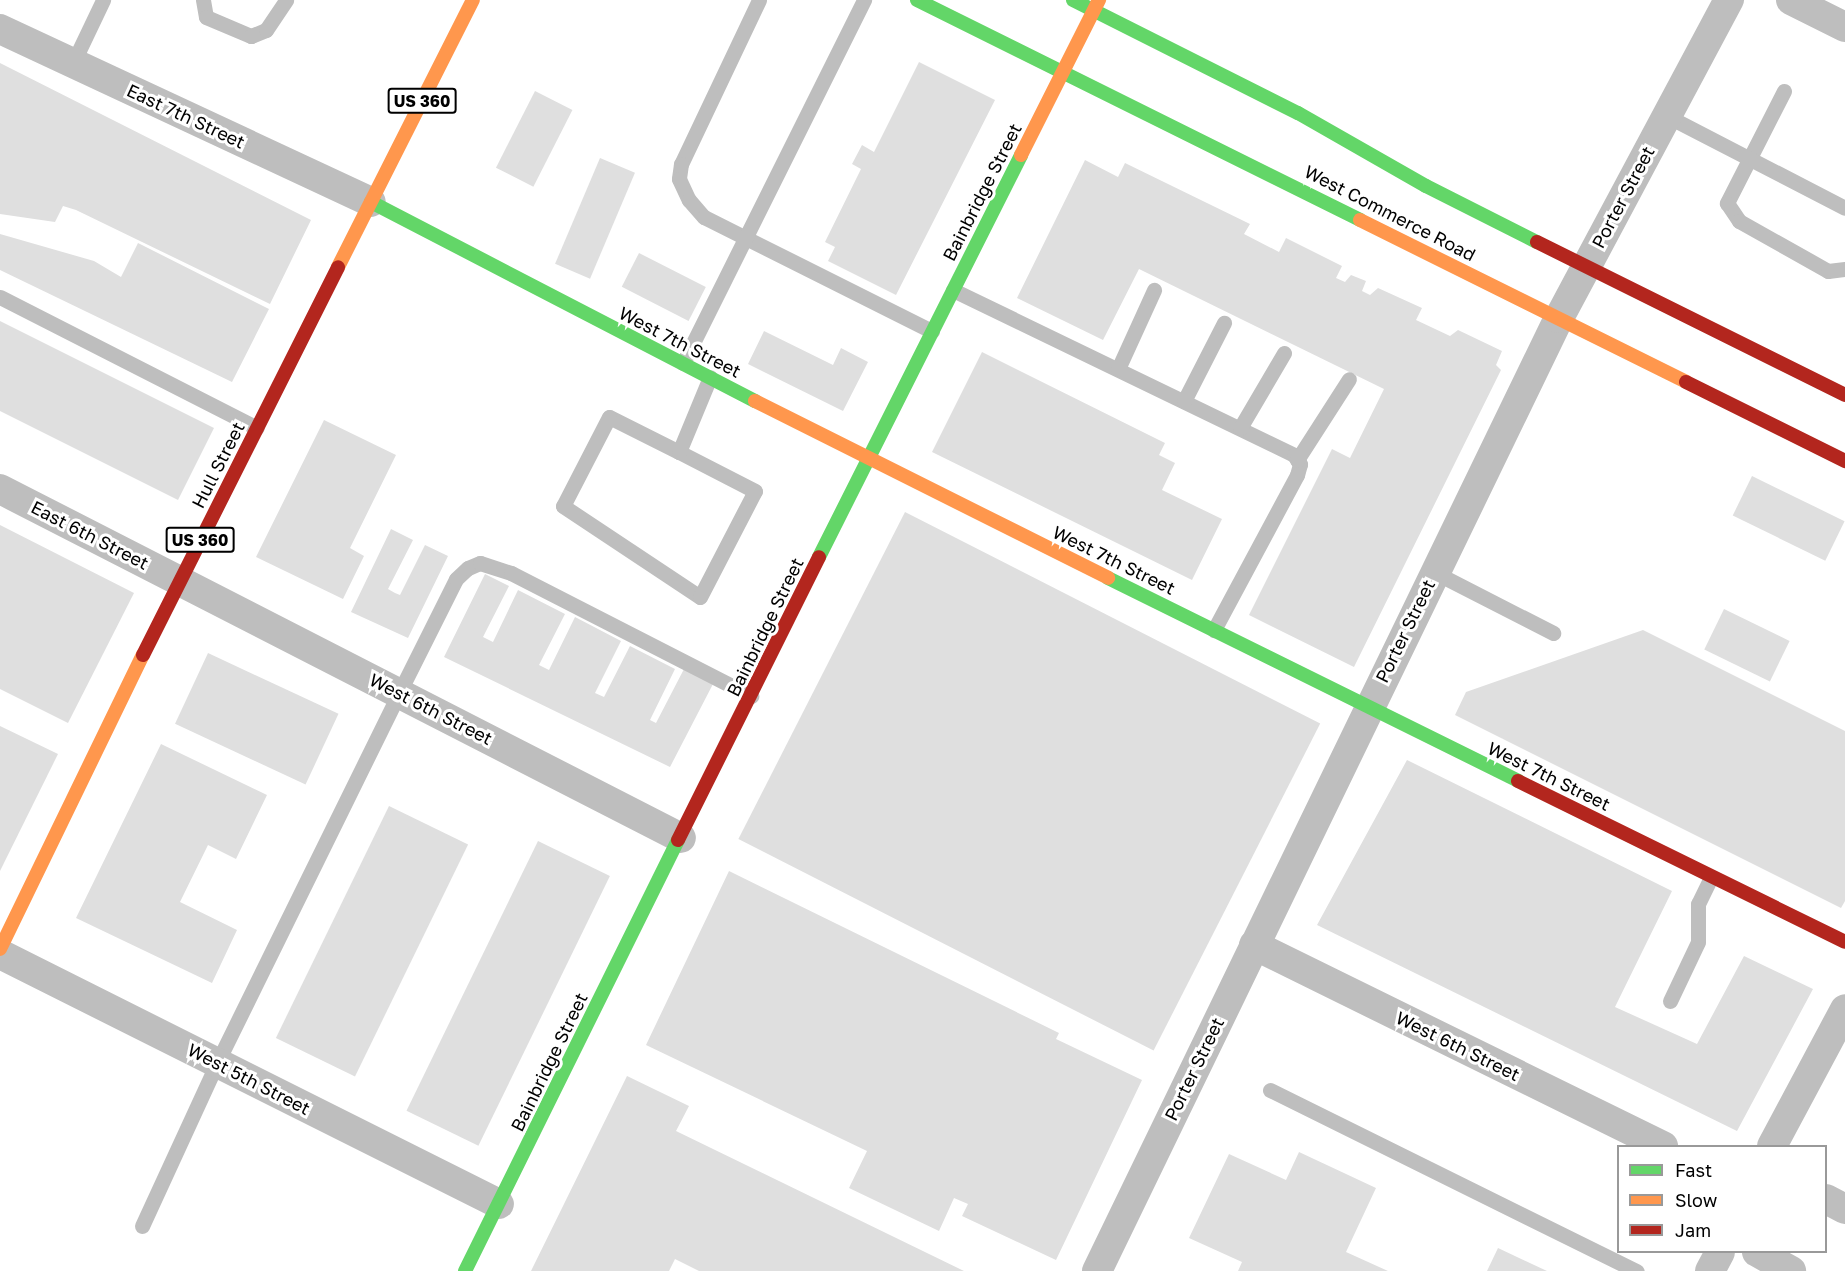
<!DOCTYPE html>
<html>
<head>
<meta charset="utf-8">
<style>
  body { margin:0 }
  #map { position:relative; width:1845px; height:1271px; overflow:hidden; background:#fff; font-family:"Golos Text",sans-serif }
  div>[style] { position:absolute }
  [style*='--x'] { left:calc(var(--x)*1px); top:calc(var(--y)*1px); width:calc(var(--w)*1px); rotate:calc(var(--a)*1deg) }
  .building>* { inset:0; background:#dfdfdf; transform-origin:0 0 }
  .lane>* { height:15px; margin:-7.5px; padding:0 7.5px; transform-origin:7.5px; border-radius:7.5px; background:#bebebe }
  .street>* { height:30px; margin:-15px; padding:0 15px; transform-origin:15px; border-radius:15px; background:#bebebe }
  .fast>* { height:14px; margin:-7px; padding:0 7px; transform-origin:7px; border-radius:7px; background:#63d668 }
  .slow>* { height:14px; margin:-7px; padding:0 7px; transform-origin:7px; border-radius:7px; background:#ff974d }
  .jam>* { height:14px; margin:-7px; padding:0 7px; transform-origin:7px; border-radius:7px; background:#b3261e }
  span { translate:-50% -50%; white-space:nowrap; text-align:center; line-height:1.15; -webkit-text-stroke:6px #fff; paint-order:stroke }
  .shield-label span { padding:2px 4px; background:#fff; border:2px solid; border-radius:4px; -webkit-text-stroke-width:0 }
  .shield-label { font-size:16px; color:#000; font-weight:700 }
  .street-label { font-size:18px; color:#000 }
  .legend { position:absolute; left:1617px; top:1145px; width:210px; height:108px; box-sizing:border-box; background:#fff; border:2px solid #999; margin:0; padding:8px 10px; list-style:none; font-size:18px; color:#000 }
  .legend li { display:flex; align-items:center; gap:12px; height:30px }
  .legend b { width:30px; border:2px solid #999 }
</style>
</head>
<body>
<div id="map">
  <div class="building">
    <div style="clip-path:polygon(919px 62px,995px 100px,896px 295px,828px 261px,835px 247px,825px 242px,861px 169px,852px 164px,862px 145px,874px 152px)"></div>
    <div style="clip-path:polygon(0 63px,311px 220px,270px 304px,76px 210px,63px 206px,55px 222px,0 214px)"></div>
    <div style="left:535px;top:91px;width:42px;height:86px;rotate:27deg"></div>
    <div style="left:600px;top:158px;width:38px;height:115px;rotate:23deg"></div>
    <div style="clip-path:polygon(1085px 160px,1118px 177px,1125px 163px,1250px 224px,1244px 234px,1279px 252px,1286px 238px,1342px 266px,1336px 278px,1345px 282px,1351px 275px,1366px 281px,1362px 291px,1370px 295px,1378px 288px,1422px 308px,1416px 320px,1450px 336px,1458px 330px,1502px 351px,1496px 365px,1501px 370px,1354px 667px,1249px 615px,1332px 449px,1350px 458px,1384px 389px,1139px 269px,1103px 340px,1017px 298px)"></div>
    <div style="clip-path:polygon(0 234px,94px 261px,121px 277px,138px 243px,269px 309px,232px 382px,0 270px)"></div>
    <div style="left:639px;top:253px;width:75px;height:38px;rotate:27deg"></div>
    <div style="clip-path:polygon(0 321px,214px 428px,178px 500px,0 411px)"></div>
    <div style="clip-path:polygon(764px 331px,833px 365px,841px 348px,868px 362px,843px 411px,748px 364px)"></div>
    <div style="clip-path:polygon(982px 352px,1165px 443px,1159px 455px,1175px 463px,1162px 490px,1222px 519px,1192px 580px,932px 452px)"></div>
    <div style="clip-path:polygon(324px 420px,396px 455px,350px 548px,364px 556px,343px 599px,256px 557px)"></div>
    <div style="left:1752px;top:476px;width:103px;height:44px;rotate:26deg"></div>
    <div style="left:905px;top:512px;width:466px;height:367px;rotate:27deg"></div>
    <div style="clip-path:polygon(0 525px,134px 593px,68px 723px,0 689px)"></div>
    <div style="clip-path:polygon(391px 529px,413px 540px,388px 589px,395px 593px,400px 595px,425px 545px,448px 556px,408px 638px,351px 612px)"></div>
    <div style="clip-path:polygon(485px 574px,509px 586px,483px 637px,493px 642px,518px 590px,565px 614px,539px 665px,549px 670px,575px 617px,621px 641px,595px 693px,604px 697px,630px 646px,675px 669px,650px 720px,656px 723px,684px 669px,713px 684px,670px 767px,444px 657px)"></div>
    <div style="left:1724px;top:609px;width:73px;height:45px;rotate:26deg"></div>
    <div style="clip-path:polygon(1643px 630px,1845px 731px,1845px 901px,1841px 908px,1455px 715px,1466px 692px)"></div>
    <div style="left:208px;top:653px;width:144px;height:78px;rotate:25deg"></div>
    <div style="clip-path:polygon(0 726px,58px 754px,0 871px)"></div>
    <div style="clip-path:polygon(161px 744px,267px 795px,236px 859px,208px 845px,180px 902px,237px 930px,212px 983px,76px 918px)"></div>
    <div style="clip-path:polygon(1407px 760px,1672px 891px,1615px 1007px,1697px 1044px,1744px 956px,1813px 989px,1737px 1131px,1317px 925px)"></div>
    <div style="left:389px;top:806px;width:88px;height:258px;rotate:26deg"></div>
    <div style="left:538px;top:841px;width:80px;height:300px;rotate:26deg"></div>
    <div style="clip-path:polygon(729px 871px,1059px 1033px,1056px 1039px,1142px 1080px,1056px 1260px,962px 1216px,968px 1204px,954px 1198px,939px 1231px,849px 1188px,867px 1151px,646px 1045px)"></div>
    <div style="clip-path:polygon(627px 1076px,689px 1106px,676px 1131px,964px 1271px,699px 1271px,675px 1259px,669px 1271px,531px 1271px)"></div>
    <div style="clip-path:polygon(1299px 1152px,1376px 1188px,1346px 1252px,1388px 1271px,1238px 1271px,1242px 1262px,1189px 1238px,1229px 1154px,1286px 1180px)"></div>
    <div style="clip-path:polygon(1498px 1248px,1547px 1271px,1487px 1271px)"></div>
  </div>
  <div class="lane">
    <div style="--x:203;--y:0;--w:17;--a:80"></div>
    <div style="--x:206;--y:17;--w:49;--a:22.9"></div>
    <div style="--x:251;--y:36;--w:16;--a:-22"></div>
    <div style="--x:266;--y:30;--w:36;--a:-56"></div>
    <div style="--x:759;--y:0;--w:182;--a:115.4"></div>
    <div style="--x:681;--y:164;--w:15;--a:98"></div>
    <div style="--x:679;--y:179;--w:23;--a:65"></div>
    <div style="--x:689;--y:200;--w:23;--a:49"></div>
    <div style="--x:704;--y:217;--w:255;--a:26.6"></div>
    <div style="--x:73;--y:63;--w:70;--a:-64.5"></div>
    <div style="--x:1784;--y:91;--w:126;--a:117"></div>
    <div style="--x:1727;--y:203;--w:22;--a:56"></div>
    <div style="--x:1739;--y:221;--w:102;--a:29.3"></div>
    <div style="--x:1828;--y:271;--w:17;--a:-7"></div>
    <div style="--x:1667;--y:116;--w:200;--a:27.3"></div>
    <div style="--x:953;--y:290;--w:379;--a:25.8"></div>
    <div style="--x:1294;--y:455;--w:11;--a:56"></div>
    <div style="--x:1300;--y:464;--w:11;--a:105"></div>
    <div style="--x:1297;--y:475;--w:176;--a:118.2"></div>
    <div style="--x:0;--y:297;--w:288;--a:27"></div>
    <div style="--x:683;--y:363;--w:406;--a:-63.5"></div>
    <div style="--x:1118;--y:369;--w:87;--a:-65.5"></div>
    <div style="--x:1184;--y:401;--w:88;--a:-62.9"></div>
    <div style="--x:1240;--y:428;--w:87;--a:-59.6"></div>
    <div style="--x:679;--y:452;--w:78;--a:-153.4"></div>
    <div style="--x:609;--y:417;--w:100;--a:117.3"></div>
    <div style="--x:563;--y:506;--w:164;--a:33.6"></div>
    <div style="--x:700;--y:597;--w:119;--a:-62.6"></div>
    <div style="--x:755;--y:491;--w:85;--a:-152.8"></div>
    <div style="--x:679;--y:452;--w:81;--a:-67.5"></div>
    <div style="--x:1297;--y:460;--w:96;--a:-57.3"></div>
    <div style="--x:1434;--y:572;--w:134;--a:27.1"></div>
    <div style="--x:1670;--y:1001;--w:65;--a:-64.6"></div>
    <div style="--x:1698;--y:942;--w:38;--a:-90"></div>
    <div style="--x:1698;--y:904;--w:30;--a:-64"></div>
    <div style="--x:1270;--y:1090;--w:409;--a:26.3"></div>
    <div style="--x:142;--y:1226;--w:179;--a:-65.3"></div>
    <div style="--x:217;--y:1063;--w:412;--a:-63.8"></div>
    <div style="--x:399;--y:693;--w:127;--a:-63.4"></div>
    <div style="--x:456;--y:579;--w:16;--a:-43"></div>
    <div style="--x:468;--y:568;--w:13;--a:-23"></div>
    <div style="--x:480;--y:563;--w:33;--a:18"></div>
    <div style="--x:511;--y:573;--w:270;--a:27.1"></div>
  </div>
  <div class="street">
    <div style="--x:1791;--y:0;--w:60;--a:26.6"></div>
    <div style="--x:0;--y:29;--w:409;--a:25"></div>
    <div style="--x:0;--y:489;--w:765;--a:27.13"></div>
    <div style="--x:1254;--y:945;--w:456;--a:26.2"></div>
    <div style="--x:0;--y:954;--w:558;--a:26.61"></div>
    <div style="--x:1772;--y:1146;--w:155;--a:-61.9"></div>
    <div style="--x:1826;--y:1199;--w:21;--a:28"></div>
    <div style="--x:1757;--y:1252;--w:39;--a:29"></div>
    <div style="--x:1097;--y:1271;--w:1059;--a:-64.14"></div>
    <div style="--x:1559;--y:318;--w:361;--a:-61.9"></div>
    <div style="--x:1710;--y:1271;--w:21;--a:-62"></div>
  </div>
  <div class="fast">
    <div style="--x:917;--y:0;--w:495;--a:26.4"></div>
    <div style="--x:1073;--y:0;--w:252;--a:26.7"></div>
    <div style="--x:1298;--y:113;--w:147;--a:29.7"></div>
    <div style="--x:1426;--y:186;--w:124;--a:26.8"></div>
    <div style="--x:371;--y:202;--w:433;--a:27.4"></div>
    <div style="--x:819;--y:557;--w:450;--a:-63.3"></div>
    <div style="--x:1108;--y:578;--w:458;--a:26.3"></div>
    <div style="--x:465;--y:1271;--w:481;--a:-63.7"></div>
  </div>
  <div class="slow">
    <div style="--x:1021;--y:155;--w:174;--a:-63.3"></div>
    <div style="--x:1360;--y:220;--w:364;--a:26.4"></div>
    <div style="--x:338;--y:267;--w:299;--a:-63.2"></div>
    <div style="--x:755;--y:401;--w:395;--a:26.6"></div>
    <div style="--x:0;--y:949;--w:327;--a:-64.1"></div>
  </div>
  <div class="jam">
    <div style="--x:1537;--y:242;--w:344;--a:26.4"></div>
    <div style="--x:1686;--y:382;--w:178;--a:26.4"></div>
    <div style="--x:143;--y:655;--w:434;--a:-63.3"></div>
    <div style="--x:1518;--y:781;--w:364;--a:26.2"></div>
    <div style="--x:678;--y:840;--w:316;--a:-63.5"></div>
  </div>
  <div class="shield-label">
    <span style="left:422px;top:101px">US 360</span>
    <span style="left:200px;top:540px">US 360</span>
  </div>
  <div class="street-label">
    <span style="left:186px;top:116px;rotate:25deg">East 7th Street</span>
    <span style="left:982px;top:192px;rotate:-63deg">Bainbridge Street</span>
    <span style="left:1623px;top:197px;rotate:-62deg">Porter Street</span>
    <span style="left:1390px;top:213px;rotate:27deg">West Commerce Road</span>
    <span style="left:680px;top:342px;rotate:27deg">West 7th Street</span>
    <span style="left:218px;top:465px;rotate:-63deg">Hull Street</span>
    <span style="left:90px;top:535px;rotate:27deg">East 6th Street</span>
    <span style="left:1114px;top:560px;rotate:26deg">West 7th Street</span>
    <span style="left:765px;top:627px;rotate:-64deg">Bainbridge Street</span>
    <span style="left:1405px;top:631px;rotate:-64deg">Porter Street</span>
    <span style="left:431px;top:709px;rotate:27deg">West 6th Street</span>
    <span style="left:1549px;top:776px;rotate:26deg">West 7th Street</span>
    <span style="left:1458px;top:1046px;rotate:26deg">West 6th Street</span>
    <span style="left:549px;top:1062px;rotate:-64deg">Bainbridge Street</span>
    <span style="left:1194px;top:1069px;rotate:-64deg">Porter Street</span>
    <span style="left:249px;top:1079px;rotate:27deg">West 5th Street</span>
  </div>
  <ul class="legend">
  <li><b style="height:8px;background:#63d668"></b>Fast</li>
  <li><b style="height:8px;background:#ff974d"></b>Slow</li>
  <li><b style="height:8px;background:#b3261e"></b>Jam</li>
  </ul>
</div>
</body>
</html>
